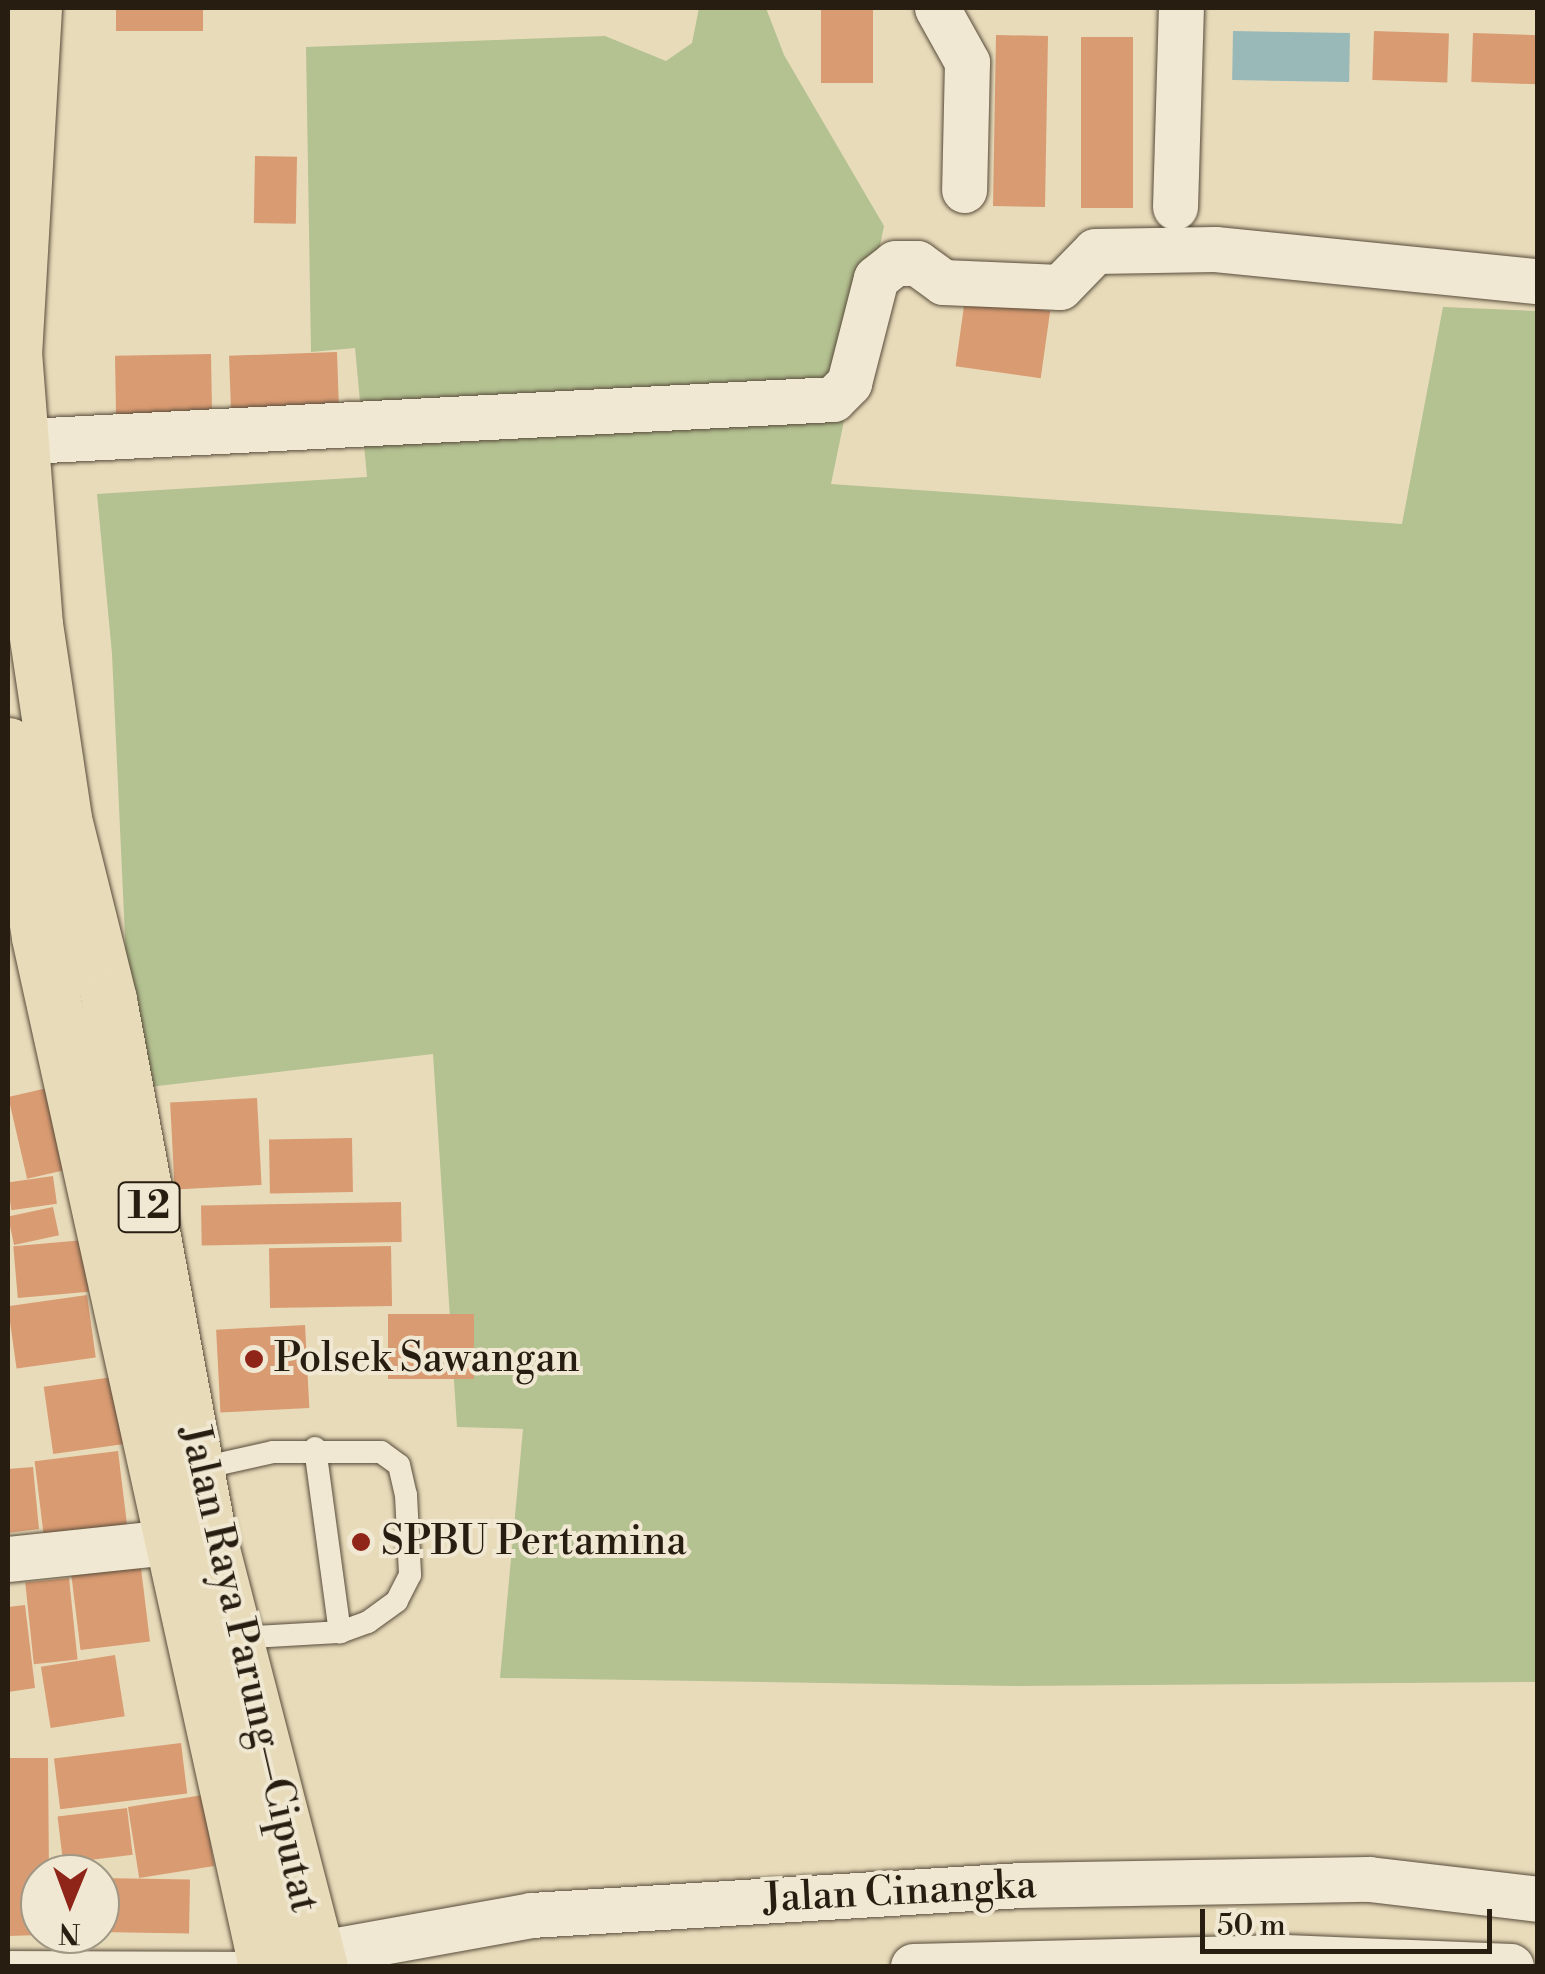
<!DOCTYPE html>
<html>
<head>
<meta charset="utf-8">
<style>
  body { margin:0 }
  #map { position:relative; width:1545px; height:1974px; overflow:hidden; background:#e8dbba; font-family:"Libre Bodoni",serif }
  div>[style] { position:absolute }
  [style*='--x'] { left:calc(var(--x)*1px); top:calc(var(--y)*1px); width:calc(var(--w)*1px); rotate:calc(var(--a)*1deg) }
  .green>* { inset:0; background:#b4c191 }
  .water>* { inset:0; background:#99b9b8; transform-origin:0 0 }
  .building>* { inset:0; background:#d99b72; transform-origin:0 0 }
  .roads { filter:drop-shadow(0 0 2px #584c3b) drop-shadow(0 0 2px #584c3b) }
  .service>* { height:22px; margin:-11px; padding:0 11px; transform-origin:11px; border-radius:11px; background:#f0e8d2 }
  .minor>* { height:45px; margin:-22.5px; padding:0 22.5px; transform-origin:22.5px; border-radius:22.5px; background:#f0e8d2 }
  .trunk>* { height:55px; margin:-27.5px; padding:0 27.5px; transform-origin:27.5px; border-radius:27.5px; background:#e8dbba }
  .dots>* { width:28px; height:28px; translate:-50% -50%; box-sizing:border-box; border:5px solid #f0e8d2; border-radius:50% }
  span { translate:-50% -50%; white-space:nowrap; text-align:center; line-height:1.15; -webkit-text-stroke:8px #f0e8d2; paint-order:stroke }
  .shield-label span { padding:2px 8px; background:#f0e8d2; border:2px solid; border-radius:8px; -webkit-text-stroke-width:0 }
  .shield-label { font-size:38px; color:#281d11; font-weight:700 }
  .poi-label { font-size:40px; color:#281d11 }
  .left { translate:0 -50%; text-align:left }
  .street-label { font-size:40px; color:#281d11 }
  .frame { position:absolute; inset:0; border:10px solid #281d11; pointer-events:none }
  .north { position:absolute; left:20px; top:1854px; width:100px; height:100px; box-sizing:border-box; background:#f0e8d2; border:2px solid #a09785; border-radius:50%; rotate:181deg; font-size:28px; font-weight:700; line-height:40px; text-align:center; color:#281d11 }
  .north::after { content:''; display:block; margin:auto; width:35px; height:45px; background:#8f2418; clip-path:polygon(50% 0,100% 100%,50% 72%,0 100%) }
  .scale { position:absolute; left:1200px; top:1909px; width:292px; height:45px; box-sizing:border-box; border:5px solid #281d11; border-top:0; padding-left:12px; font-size:30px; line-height:35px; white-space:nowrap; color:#281d11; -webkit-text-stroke:8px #f0e8d2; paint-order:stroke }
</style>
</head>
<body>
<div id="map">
  <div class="green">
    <div style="clip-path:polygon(699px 8px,766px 8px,784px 55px,884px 226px,831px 484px,1402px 524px,1443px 307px,1537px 311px,1537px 1682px,1015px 1686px,500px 1678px,523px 1429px,457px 1427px,433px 1054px,132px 1089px,112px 654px,97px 494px,367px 477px,355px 348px,311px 352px,306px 47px,605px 36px,666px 61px,692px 43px)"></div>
  </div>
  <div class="water">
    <div style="left:1233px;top:31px;width:117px;height:49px;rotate:1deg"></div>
  </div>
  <div class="building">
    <div style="left:116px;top:8px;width:87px;height:23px"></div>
    <div style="left:821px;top:8px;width:52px;height:75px"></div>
    <div style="left:1374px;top:31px;width:75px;height:49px;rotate:2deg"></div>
    <div style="left:1473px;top:33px;width:65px;height:49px;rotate:2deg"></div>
    <div style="left:996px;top:35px;width:52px;height:171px;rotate:1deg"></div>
    <div style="left:1081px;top:37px;width:52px;height:171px"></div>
    <div style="left:255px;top:156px;width:42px;height:67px;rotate:1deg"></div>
    <div style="left:965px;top:299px;width:86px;height:68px;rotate:8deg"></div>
    <div style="left:337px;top:352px;width:68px;height:108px;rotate:88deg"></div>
    <div style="left:211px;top:354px;width:70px;height:96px;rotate:89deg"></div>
    <div style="left:56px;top:1086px;width:84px;height:49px;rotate:77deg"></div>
    <div style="left:257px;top:1098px;width:87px;height:87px;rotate:87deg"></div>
    <div style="left:352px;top:1138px;width:54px;height:83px;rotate:89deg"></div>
    <div style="left:53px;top:1176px;width:28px;height:46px;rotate:82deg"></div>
    <div style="left:401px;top:1202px;width:40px;height:200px;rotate:89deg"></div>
    <div style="left:53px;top:1207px;width:29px;height:46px;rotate:78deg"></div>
    <div style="left:84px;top:1240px;width:52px;height:71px;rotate:85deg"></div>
    <div style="left:391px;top:1246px;width:60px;height:122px;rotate:89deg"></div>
    <div style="left:87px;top:1295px;width:63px;height:80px;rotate:82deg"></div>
    <div style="left:388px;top:1314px;width:86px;height:65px"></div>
    <div style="left:305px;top:1325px;width:83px;height:89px;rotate:87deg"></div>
    <div style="left:120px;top:1376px;width:68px;height:77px;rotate:82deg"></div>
    <div style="left:118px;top:1451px;width:78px;height:84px;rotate:83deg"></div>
    <div style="clip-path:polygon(33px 1467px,39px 1529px,8px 1533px,8px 1469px)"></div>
    <div style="left:140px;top:1560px;width:82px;height:70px;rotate:83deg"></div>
    <div style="left:69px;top:1578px;width:82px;height:44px;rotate:84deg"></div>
    <div style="clip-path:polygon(25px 1605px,35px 1688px,8px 1692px,8px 1607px)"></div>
    <div style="left:115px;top:1655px;width:62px;height:75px;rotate:81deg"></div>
    <div style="left:181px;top:1743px;width:51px;height:128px;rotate:83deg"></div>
    <div style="clip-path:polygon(8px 1758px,48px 1758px,49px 1874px,40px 1874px,40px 1935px,8px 1936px)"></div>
    <div style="left:203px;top:1795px;width:72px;height:76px;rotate:81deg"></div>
    <div style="left:127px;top:1808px;width:47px;height:70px;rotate:83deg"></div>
    <div style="left:100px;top:1878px;width:90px;height:54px;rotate:1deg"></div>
  </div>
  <div class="roads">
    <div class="service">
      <div style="--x:315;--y:1448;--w:186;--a:82.3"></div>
      <div style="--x:197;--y:1469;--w:78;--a:-12.6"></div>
      <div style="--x:273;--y:1452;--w:108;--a:0"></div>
      <div style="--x:381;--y:1452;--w:22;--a:36"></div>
      <div style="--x:399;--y:1465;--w:31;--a:77"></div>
      <div style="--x:406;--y:1495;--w:80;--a:87.1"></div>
      <div style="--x:410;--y:1575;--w:29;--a:117"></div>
      <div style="--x:397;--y:1601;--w:36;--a:144"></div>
      <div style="--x:368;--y:1622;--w:30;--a:160"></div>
      <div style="--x:340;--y:1632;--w:104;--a:176.7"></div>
      <div style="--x:8;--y:1962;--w:256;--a:0.2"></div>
    </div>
    <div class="minor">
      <div style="--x:937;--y:8;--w:62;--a:60.9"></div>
      <div style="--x:967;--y:62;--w:128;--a:91.3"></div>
      <div style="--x:1175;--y:207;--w:199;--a:-88.3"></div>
      <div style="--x:8;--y:442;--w:826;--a:-2.98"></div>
      <div style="--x:833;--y:399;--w:23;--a:-45"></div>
      <div style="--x:849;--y:383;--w:108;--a:-75.6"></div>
      <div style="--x:876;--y:278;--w:24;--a:-38"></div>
      <div style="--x:895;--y:263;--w:22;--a:0"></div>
      <div style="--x:917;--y:263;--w:32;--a:36"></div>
      <div style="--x:943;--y:282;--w:117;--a:2.4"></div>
      <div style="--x:1060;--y:287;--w:50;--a:-45.8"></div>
      <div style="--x:1095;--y:251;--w:120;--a:-1"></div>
      <div style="--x:1215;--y:249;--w:325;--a:5.7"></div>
      <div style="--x:8;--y:1559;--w:200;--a:-6"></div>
      <div style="--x:287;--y:1959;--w:248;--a:-10.2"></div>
      <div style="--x:531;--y:1915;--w:488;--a:-3.5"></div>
      <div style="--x:1018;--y:1885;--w:351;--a:-1"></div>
      <div style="--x:1369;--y:1879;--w:170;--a:6.7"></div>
      <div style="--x:913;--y:1966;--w:372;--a:-1.4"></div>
      <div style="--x:1285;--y:1957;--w:226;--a:2.3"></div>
    </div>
    <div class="trunk">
      <div style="--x:34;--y:8;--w:345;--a:93.3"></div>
      <div style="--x:14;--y:352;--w:273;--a:85.6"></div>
      <div style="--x:35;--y:624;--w:197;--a:81.5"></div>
      <div style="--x:64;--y:819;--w:187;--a:76"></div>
      <div style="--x:109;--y:1000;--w:547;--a:79.47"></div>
      <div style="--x:209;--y:1538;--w:442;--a:75.5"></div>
      <div style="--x:8;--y:745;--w:194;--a:80.8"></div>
      <div style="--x:39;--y:937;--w:1054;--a:77.56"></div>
    </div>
  </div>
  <div class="dots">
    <div style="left:254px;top:1359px;background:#8f2418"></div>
    <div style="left:361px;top:1542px;background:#8f2418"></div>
  </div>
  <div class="shield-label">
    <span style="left:149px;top:1207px">12</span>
  </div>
  <div class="poi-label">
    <span class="left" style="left:274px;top:1359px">Polsek Sawangan</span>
    <span class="left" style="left:381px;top:1542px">SPBU Pertamina</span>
  </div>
  <div class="street-label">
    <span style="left:249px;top:1669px;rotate:77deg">Jalan Raya Parung—Ciputat</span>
    <span style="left:900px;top:1892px;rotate:-3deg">Jalan Cinangka</span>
  </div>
  <div class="frame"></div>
  <div class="north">N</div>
  <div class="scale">50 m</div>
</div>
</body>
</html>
